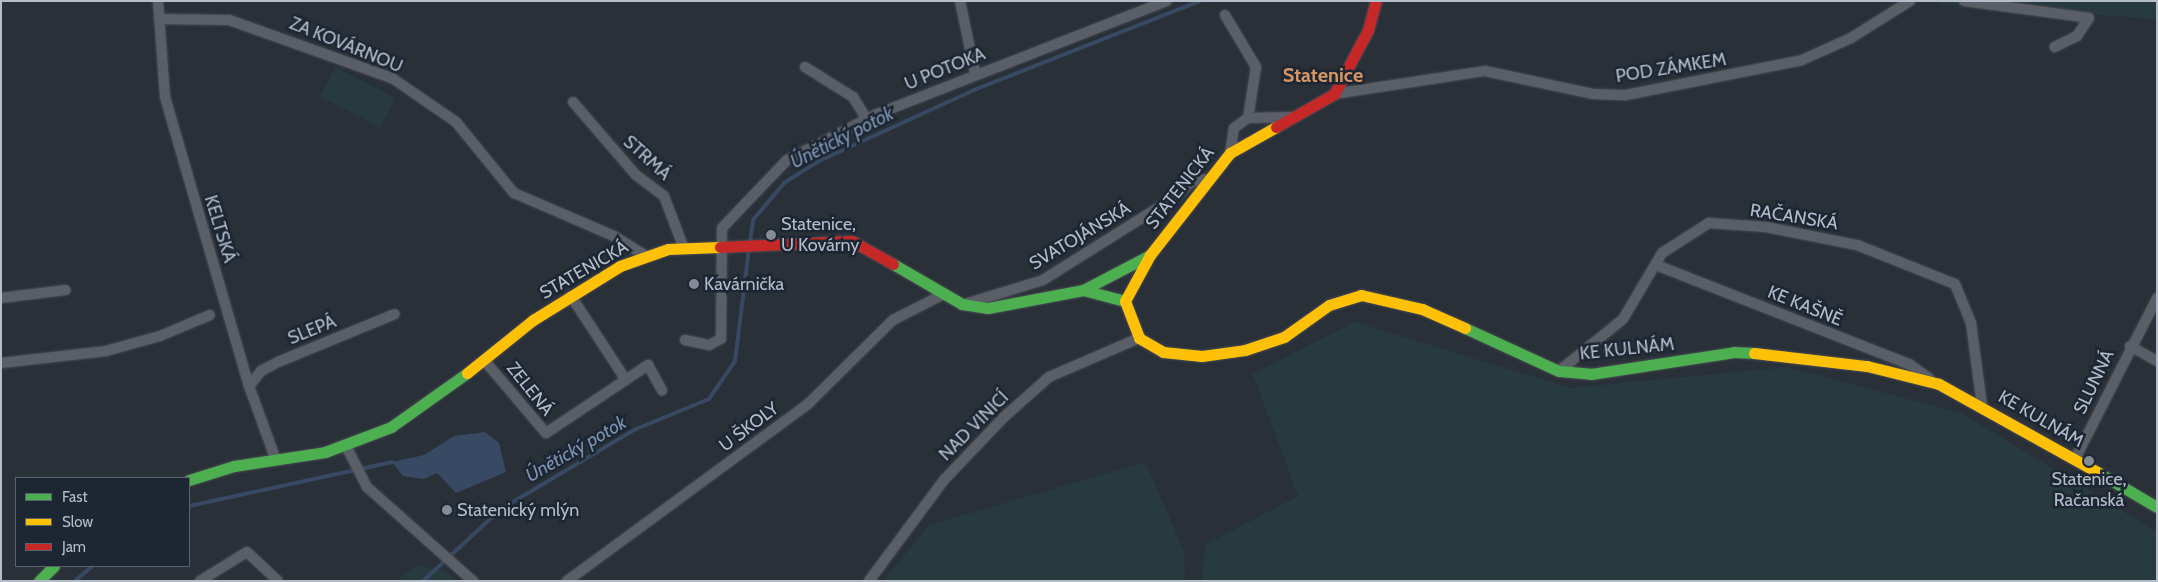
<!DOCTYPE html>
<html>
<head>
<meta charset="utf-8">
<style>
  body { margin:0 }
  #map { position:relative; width:2158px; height:582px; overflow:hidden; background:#2a3038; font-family:Cabin,sans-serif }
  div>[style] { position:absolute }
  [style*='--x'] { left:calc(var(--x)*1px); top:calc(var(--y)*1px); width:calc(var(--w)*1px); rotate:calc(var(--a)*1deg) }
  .green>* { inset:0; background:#273a3e; transform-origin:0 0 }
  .water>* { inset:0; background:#384963 }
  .stream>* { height:4px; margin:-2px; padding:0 2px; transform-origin:2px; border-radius:2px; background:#384963 }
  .roads { filter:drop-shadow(0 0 1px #484c53) drop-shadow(0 0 1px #484c53) }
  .street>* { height:10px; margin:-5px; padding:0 5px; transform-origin:5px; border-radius:5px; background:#5a5e66 }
  .fast>* { height:11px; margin:-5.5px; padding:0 5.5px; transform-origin:5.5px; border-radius:5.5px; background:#4caf50 }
  .slow>* { height:11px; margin:-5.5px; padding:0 5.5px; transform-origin:5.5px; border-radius:5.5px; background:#ffc107 }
  .jam>* { height:11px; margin:-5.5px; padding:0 5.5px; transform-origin:5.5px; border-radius:5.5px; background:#c62828 }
  .dots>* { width:14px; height:14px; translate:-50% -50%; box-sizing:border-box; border:2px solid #1d2633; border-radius:50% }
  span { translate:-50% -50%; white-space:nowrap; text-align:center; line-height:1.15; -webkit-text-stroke:5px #1d2633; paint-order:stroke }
  .street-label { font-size:18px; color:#b4bcc9 }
  .poi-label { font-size:18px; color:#b4bcc9 }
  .left { translate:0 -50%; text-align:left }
  .water-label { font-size:19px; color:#7c92b1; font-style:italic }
  .quarter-label { font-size:20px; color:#d59563; font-weight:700 }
  .frame { position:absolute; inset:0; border:2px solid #b4bcc9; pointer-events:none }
  .legend { position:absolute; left:15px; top:477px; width:175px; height:90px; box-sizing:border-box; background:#1d2633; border:1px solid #59626f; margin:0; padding:6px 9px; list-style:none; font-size:15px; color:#b4bcc9 }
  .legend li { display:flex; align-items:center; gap:10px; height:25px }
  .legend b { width:25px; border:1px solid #59626f }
</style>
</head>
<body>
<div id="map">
  <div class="green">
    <div style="clip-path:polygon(1940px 1px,2157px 1px,2157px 19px,1939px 4px)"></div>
    <div style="left:335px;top:67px;width:68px;height:33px;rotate:27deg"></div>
    <div style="clip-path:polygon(1355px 322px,1570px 388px,1787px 367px,1961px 413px,2157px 532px,2157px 581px,1202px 581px,1205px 545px,1298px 496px,1253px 374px)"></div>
    <div style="clip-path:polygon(1145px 462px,1184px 551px,1185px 581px,883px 581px,929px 525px)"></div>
    <div style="clip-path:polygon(416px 565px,445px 571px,458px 581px,397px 581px)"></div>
  </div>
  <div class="water">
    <div style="clip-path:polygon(485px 432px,499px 443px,506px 472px,456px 493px,437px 473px,424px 479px,403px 476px,392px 462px,424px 455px,454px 436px)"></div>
  </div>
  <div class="stream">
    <div style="--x:750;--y:242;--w:22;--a:-82"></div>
    <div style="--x:753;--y:220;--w:48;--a:-50"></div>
    <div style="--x:784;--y:183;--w:41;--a:-32.2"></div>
    <div style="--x:819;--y:161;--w:170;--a:-24.6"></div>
    <div style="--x:974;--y:90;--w:243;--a:-21.5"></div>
    <div style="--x:189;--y:506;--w:208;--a:-12.2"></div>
    <div style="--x:75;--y:581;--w:23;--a:-41"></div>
    <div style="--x:423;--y:581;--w:106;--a:-42.7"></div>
    <div style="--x:501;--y:509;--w:157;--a:-30.7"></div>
    <div style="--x:636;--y:429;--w:79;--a:-22.3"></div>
    <div style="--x:709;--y:399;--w:46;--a:-55.6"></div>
    <div style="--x:735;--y:361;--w:113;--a:-82.9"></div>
  </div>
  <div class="roads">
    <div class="street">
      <div style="--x:158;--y:1;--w:96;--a:85.8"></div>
      <div style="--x:165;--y:97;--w:301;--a:73.8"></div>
      <div style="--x:249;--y:386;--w:79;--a:70"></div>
      <div style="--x:960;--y:1;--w:74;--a:78.2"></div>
      <div style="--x:1964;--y:1;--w:126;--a:7.7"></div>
      <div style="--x:2089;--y:18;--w:22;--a:124"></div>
      <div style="--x:2077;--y:36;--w:25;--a:154"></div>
      <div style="--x:1225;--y:15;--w:61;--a:59.2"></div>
      <div style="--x:1256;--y:67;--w:52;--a:98.9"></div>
      <div style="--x:159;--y:19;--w:70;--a:0.8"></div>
      <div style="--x:229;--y:20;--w:173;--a:19.6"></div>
      <div style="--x:392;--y:78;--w:78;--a:34.5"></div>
      <div style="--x:456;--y:122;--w:92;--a:50.8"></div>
      <div style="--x:514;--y:193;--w:109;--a:23.3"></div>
      <div style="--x:614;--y:236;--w:36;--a:32"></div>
      <div style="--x:805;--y:67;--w:57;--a:32"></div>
      <div style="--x:853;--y:97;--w:26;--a:58"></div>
      <div style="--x:1334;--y:94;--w:153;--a:-8.7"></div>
      <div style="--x:1485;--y:71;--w:110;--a:12"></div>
      <div style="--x:1593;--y:94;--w:33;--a:2"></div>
      <div style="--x:1626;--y:95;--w:179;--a:-11.2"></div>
      <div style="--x:1802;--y:60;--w:54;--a:-24.2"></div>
      <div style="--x:1851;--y:38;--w:70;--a:-32.1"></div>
      <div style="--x:573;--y:102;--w:96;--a:49.2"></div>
      <div style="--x:636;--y:175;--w:35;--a:37"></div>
      <div style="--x:664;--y:196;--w:53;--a:69.2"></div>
      <div style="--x:1230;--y:153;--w:25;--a:-81"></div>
      <div style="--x:1234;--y:128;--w:17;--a:-36"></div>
      <div style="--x:1248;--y:118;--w:43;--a:-1.3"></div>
      <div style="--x:1656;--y:265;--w:272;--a:21.4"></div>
      <div style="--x:1909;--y:364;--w:24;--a:35"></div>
      <div style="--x:571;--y:296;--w:100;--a:56.8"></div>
      <div style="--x:1;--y:298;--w:65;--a:-7"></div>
      <div style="--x:968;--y:303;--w:78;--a:-17"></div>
      <div style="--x:1043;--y:280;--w:158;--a:-32.1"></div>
      <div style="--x:1177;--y:196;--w:20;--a:-45"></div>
      <div style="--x:1191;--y:182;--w:15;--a:-11"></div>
      <div style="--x:685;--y:340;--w:25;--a:12"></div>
      <div style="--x:709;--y:345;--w:13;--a:-27"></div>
      <div style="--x:721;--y:339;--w:111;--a:-89.5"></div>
      <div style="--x:722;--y:228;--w:94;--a:-46.3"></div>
      <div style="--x:787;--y:160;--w:101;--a:-27.1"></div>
      <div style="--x:877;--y:114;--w:311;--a:-21.3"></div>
      <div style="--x:2130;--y:346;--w:31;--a:29"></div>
      <div style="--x:484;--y:360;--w:96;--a:49.7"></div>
      <div style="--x:546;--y:433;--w:123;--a:-33.7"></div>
      <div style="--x:648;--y:365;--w:29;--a:61"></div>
      <div style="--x:1;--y:363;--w:106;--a:-6.5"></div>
      <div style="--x:106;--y:351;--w:56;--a:-15.5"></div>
      <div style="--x:160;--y:336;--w:54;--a:-22.8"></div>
      <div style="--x:1559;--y:371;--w:82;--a:-39.1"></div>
      <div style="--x:1623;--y:319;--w:77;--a:-59.4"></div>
      <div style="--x:1662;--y:253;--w:56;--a:-32.6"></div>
      <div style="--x:1709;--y:223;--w:57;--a:4"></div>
      <div style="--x:1766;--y:227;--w:93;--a:11.2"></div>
      <div style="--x:1857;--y:245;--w:105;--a:21.7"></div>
      <div style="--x:1955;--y:284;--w:42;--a:67.7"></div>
      <div style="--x:1971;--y:323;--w:83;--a:82.4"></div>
      <div style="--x:249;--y:386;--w:19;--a:-51"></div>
      <div style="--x:261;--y:371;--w:19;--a:-28"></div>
      <div style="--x:278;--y:362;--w:126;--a:-22.3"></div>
      <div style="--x:346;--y:446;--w:46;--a:62.9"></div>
      <div style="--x:367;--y:487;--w:142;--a:41.6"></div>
      <div style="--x:2075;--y:459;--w:181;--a:-63"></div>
      <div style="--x:200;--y:581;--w:55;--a:-31.7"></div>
      <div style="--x:247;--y:552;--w:42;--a:43.1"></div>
      <div style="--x:567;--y:581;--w:300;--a:-36.3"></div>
      <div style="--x:809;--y:403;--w:118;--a:-44.7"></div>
      <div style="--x:893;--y:320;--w:57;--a:-27"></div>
      <div style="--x:869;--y:581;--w:126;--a:-53.4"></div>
      <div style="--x:944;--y:480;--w:86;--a:-46.4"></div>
      <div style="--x:1003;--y:418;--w:62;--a:-41.7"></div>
      <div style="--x:1049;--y:377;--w:98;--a:-23.4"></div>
    </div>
    <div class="fast">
      <div style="--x:893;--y:264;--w:80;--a:30.1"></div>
      <div style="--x:962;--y:304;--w:26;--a:9"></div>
      <div style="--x:988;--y:308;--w:97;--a:-10.7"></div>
      <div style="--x:1083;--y:290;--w:76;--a:-27.6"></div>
      <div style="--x:1083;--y:290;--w:43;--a:14.7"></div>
      <div style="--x:1465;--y:328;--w:103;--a:24.6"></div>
      <div style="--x:1559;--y:371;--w:32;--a:5"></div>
      <div style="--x:1591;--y:374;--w:145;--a:-8.7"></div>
      <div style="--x:1734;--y:352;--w:20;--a:3"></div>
      <div style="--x:2099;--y:473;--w:67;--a:30.4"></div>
      <div style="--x:189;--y:480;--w:47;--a:-17.3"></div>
      <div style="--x:234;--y:466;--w:92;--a:-8.7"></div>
      <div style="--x:325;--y:452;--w:71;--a:-20.7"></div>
      <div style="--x:391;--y:427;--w:93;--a:-35.4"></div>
      <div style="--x:39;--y:581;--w:21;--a:-45"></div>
    </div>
    <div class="slow">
      <div style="--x:1125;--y:301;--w:40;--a:69"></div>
      <div style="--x:1139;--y:338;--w:28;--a:30"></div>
      <div style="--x:1163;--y:352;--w:39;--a:6"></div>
      <div style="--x:1202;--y:356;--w:43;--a:-7.9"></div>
      <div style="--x:1245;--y:350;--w:41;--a:-18.4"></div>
      <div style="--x:1284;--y:337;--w:55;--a:-35.4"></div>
      <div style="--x:1329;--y:305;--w:34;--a:-17"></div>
      <div style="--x:1361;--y:295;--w:63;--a:12.9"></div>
      <div style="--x:1422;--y:309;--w:47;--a:23.8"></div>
      <div style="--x:1125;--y:301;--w:52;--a:-61.5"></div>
      <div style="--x:1150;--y:255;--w:130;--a:-51.9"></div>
      <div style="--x:1230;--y:153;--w:53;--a:-29.5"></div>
      <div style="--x:1754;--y:353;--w:114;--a:6.6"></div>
      <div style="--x:1867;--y:366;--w:74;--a:14"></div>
      <div style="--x:1939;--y:384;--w:183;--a:29.1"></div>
      <div style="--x:467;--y:373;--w:85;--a:-38.8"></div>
      <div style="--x:533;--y:320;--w:102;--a:-31.8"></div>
      <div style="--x:620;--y:266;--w:51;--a:-19.5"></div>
      <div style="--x:668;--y:249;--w:52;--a:-2.2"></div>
    </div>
    <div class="jam">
      <div style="--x:1276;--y:127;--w:67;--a:-29.6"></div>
      <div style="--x:1334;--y:94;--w:72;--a:-62"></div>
      <div style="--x:1368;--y:30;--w:30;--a:-75"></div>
      <div style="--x:720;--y:247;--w:132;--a:-2.6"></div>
      <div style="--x:852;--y:241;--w:47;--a:29.3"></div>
    </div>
  </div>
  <div class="dots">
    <div style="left:771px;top:235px;background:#848b96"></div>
    <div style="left:694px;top:284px;background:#848b96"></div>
    <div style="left:2089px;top:461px;background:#848b96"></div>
    <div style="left:447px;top:510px;background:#848b96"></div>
  </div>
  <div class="street-label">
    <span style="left:346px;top:45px;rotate:22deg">ZA KOVÁRNOU</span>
    <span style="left:1671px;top:68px;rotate:-9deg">POD ZÁMKEM</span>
    <span style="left:945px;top:69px;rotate:-22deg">U POTOKA</span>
    <span style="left:647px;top:158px;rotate:42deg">STRMÁ</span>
    <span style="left:1180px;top:188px;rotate:-52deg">STATENICKÁ</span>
    <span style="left:1794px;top:217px;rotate:9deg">RAČANSKÁ</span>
    <span style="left:220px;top:229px;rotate:73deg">KELTSKÁ</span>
    <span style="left:1080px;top:236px;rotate:-31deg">SVATOJÁNSKÁ</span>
    <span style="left:584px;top:270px;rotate:-30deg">STATENICKÁ</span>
    <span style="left:1805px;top:306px;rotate:22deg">KE KAŠNĚ</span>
    <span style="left:312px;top:330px;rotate:-22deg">SLEPÁ</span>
    <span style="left:1627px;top:349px;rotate:-6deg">KE KULNÁM</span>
    <span style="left:2094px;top:382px;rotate:-64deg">SLUNNÁ</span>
    <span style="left:530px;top:389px;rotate:51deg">ZELENÁ</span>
    <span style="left:2041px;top:419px;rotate:30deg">KE KULNÁM</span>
    <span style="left:974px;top:426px;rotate:-45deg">NAD VINICÍ</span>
    <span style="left:749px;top:427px;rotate:-37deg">U ŠKOLY</span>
  </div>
  <div class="poi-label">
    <span class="left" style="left:781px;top:235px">Statenice,<br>U Kovárny</span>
    <span class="left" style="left:704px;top:284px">Kavárnička</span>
    <span style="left:2089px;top:490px">Statenice,<br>Račanská</span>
    <span class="left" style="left:457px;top:510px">Statenický mlýn</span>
  </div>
  <div class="water-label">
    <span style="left:842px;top:138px;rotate:-27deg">Únětický potok</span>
    <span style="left:576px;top:449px;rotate:-30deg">Únětický potok</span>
  </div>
  <div class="quarter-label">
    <span style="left:1323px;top:75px">Statenice</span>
  </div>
  <div class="frame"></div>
  <ul class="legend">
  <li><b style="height:6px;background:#4caf50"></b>Fast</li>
  <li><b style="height:6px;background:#ffc107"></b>Slow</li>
  <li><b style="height:6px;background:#c62828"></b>Jam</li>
  </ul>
</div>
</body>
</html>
